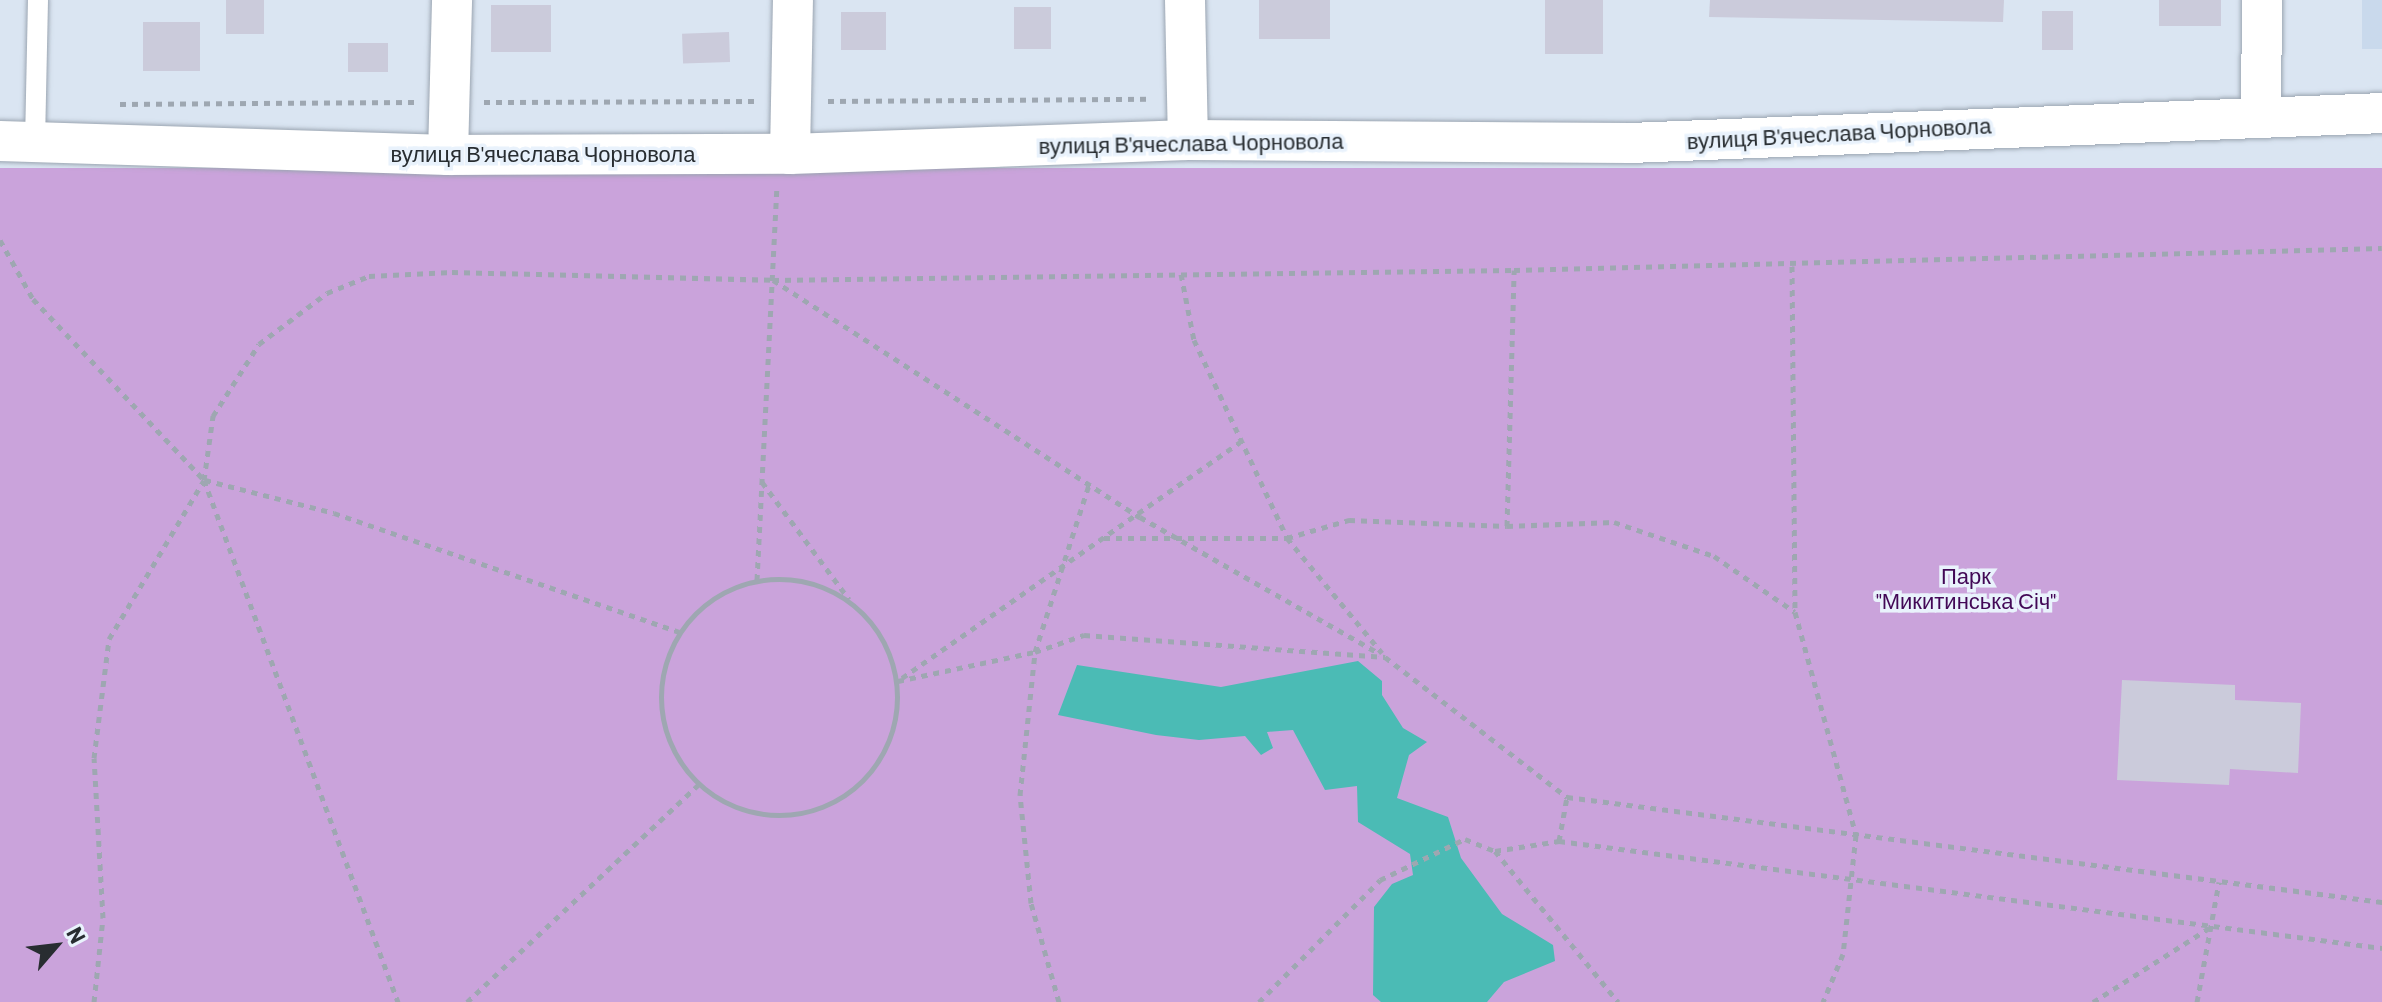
<!DOCTYPE html>
<html>
<head>
<meta charset="utf-8">
<style>
  body { margin:0 }
  #map { position:relative; width:2382px; height:1002px; overflow:hidden; background:#dae5f2; font-family:Barlow,sans-serif }
  div>[style] { position:absolute }
  [style*='--x'] { left:calc(var(--x)*1px); top:calc(var(--y)*1px); width:calc(var(--w)*1px); rotate:calc(var(--a)*1deg) }
  .built>* { inset:0; background:#c9d9ec; transform-origin:0 0 }
  .green>* { inset:0; background:#caa3db; transform-origin:0 0 }
  .water>* { inset:0; background:#4bbbb5 }
  .building>* { inset:0; background:#cbcbdb; transform-origin:0 0 }
  .path>* { height:5px; margin-top:-2.5px; transform-origin:0; background:repeating-linear-gradient(90deg,#9ea7b1 0 6px,transparent 0 12px) }
  .path>.ring { margin:-2.5px; padding:0; box-sizing:content-box; background:none; border:5px solid #9ea7b1; border-radius:50% }
  .roads { filter:drop-shadow(0 0 2px #9ba5b1) drop-shadow(0 0 2px #9ba5b1) }
  .lane>* { height:20px; margin:-10px; padding:0 10px; transform-origin:10px; border-radius:10px; background:#fff }
  .street>* { height:40px; margin:-20px; padding:0 20px; transform-origin:20px; border-radius:20px; background:#fff }
  span { translate:-50% -50%; white-space:nowrap; text-align:center; line-height:1.15; -webkit-text-stroke:7px #e9f2fc; paint-order:stroke }
  .street-label { font-size:22px; color:#282d31 }
  .park-label { font-size:22px; color:#420856 }
  .north { position:absolute; left:16px; top:906px; width:80px; height:80px; -webkit-text-stroke:6px #e9f2fc; paint-order:stroke; rotate:62deg; font-size:22px; font-weight:700; line-height:32px; text-align:center; color:#282d31 }
  .north::after { content:''; display:block; margin:auto; width:28px; height:36px; background:#282d31; clip-path:polygon(50% 0,100% 100%,50% 72%,0 100%) }
</style>
</head>
<body>
<div id="map">
  <div class="built">
    <div style="left:2362px;top:0;width:20px;height:49px"></div>
  </div>
  <div class="green">
    <div style="left:2382px;top:168px;width:834px;height:2382px;rotate:90deg"></div>
  </div>
  <div class="water">
    <div style="clip-path:polygon(1358px 661px,1382px 681px,1382px 695px,1403px 728px,1427px 742px,1409px 755px,1397px 798px,1448px 817px,1461px 858px,1502px 914px,1553px 945px,1555px 961px,1504px 982px,1487px 1002px,1381px 1002px,1373px 995px,1374px 907px,1392px 884px,1413px 875px,1410px 854px,1358px 822px,1357px 786px,1325px 790px,1293px 730px,1267px 732px,1273px 748px,1261px 755px,1245px 736px,1199px 740px,1156px 735px,1058px 715px,1077px 665px,1221px 687px)"></div>
  </div>
  <div class="building">
    <div style="left:226px;top:0;width:38px;height:34px"></div>
    <div style="left:1259px;top:0;width:71px;height:39px"></div>
    <div style="left:1545px;top:0;width:58px;height:54px"></div>
    <div style="clip-path:polygon(1710px 0,2004px 0,2003px 22px,1709px 17px)"></div>
    <div style="left:2159px;top:0;width:62px;height:26px"></div>
    <div style="left:551px;top:5px;width:47px;height:60px;rotate:90deg"></div>
    <div style="left:1014px;top:7px;width:37px;height:42px"></div>
    <div style="left:2042px;top:11px;width:31px;height:39px"></div>
    <div style="left:841px;top:12px;width:45px;height:38px"></div>
    <div style="left:143px;top:22px;width:57px;height:49px"></div>
    <div style="left:729px;top:32px;width:30px;height:47px;rotate:88deg"></div>
    <div style="left:348px;top:43px;width:40px;height:29px"></div>
    <div style="clip-path:polygon(2122px 680px,2235px 685px,2235px 700px,2301px 703px,2298px 773px,2230px 769px,2229px 785px,2117px 780px)"></div>
  </div>
  <div class="path">
    <div style="--x:828;--y:101;--w:322;--a:-0.4"></div>
    <div style="--x:484;--y:102;--w:270;--a:-0.2"></div>
    <div style="--x:120;--y:104;--w:294;--a:-0.4"></div>
    <div style="--x:0;--y:240;--w:68;--a:60.8"></div>
    <div style="--x:33;--y:299;--w:249;--a:46.6"></div>
    <div style="--x:204;--y:480;--w:557;--a:69.61"></div>
    <div style="--x:1792;--y:266;--w:346;--a:89.5"></div>
    <div style="--x:1795;--y:612;--w:231;--a:74.7"></div>
    <div style="--x:1856;--y:835;--w:120;--a:96.2"></div>
    <div style="--x:1843;--y:954;--w:52;--a:112.6"></div>
    <div style="--x:1181;--y:274;--w:67;--a:78.9"></div>
    <div style="--x:1194;--y:340;--w:219;--a:64.8"></div>
    <div style="--x:1287;--y:538;--w:149;--a:50.4"></div>
    <div style="--x:773;--y:280;--w:437;--a:32.9"></div>
    <div style="--x:1140;--y:517;--w:276;--a:29.7"></div>
    <div style="--x:205;--y:480;--w:133;--a:14.3"></div>
    <div style="--x:334;--y:513;--w:365;--a:19"></div>
    <div style="--x:762;--y:482;--w:146;--a:53.4"></div>
    <div style="--x:1507;--y:526;--w:256;--a:-88.4"></div>
    <div style="--x:1104;--y:538;--w:183;--a:0"></div>
    <div style="--x:1287;--y:538;--w:65;--a:-16.2"></div>
    <div style="--x:1349;--y:520;--w:158;--a:2.2"></div>
    <div style="--x:1507;--y:526;--w:107;--a:-2.1"></div>
    <div style="--x:1614;--y:522;--w:106;--a:18.8"></div>
    <div style="--x:1714;--y:556;--w:98;--a:34.7"></div>
    <div class="ring" style="left:661px;top:579px;width:231px;height:231px"></div>
    <div style="--x:757;--y:580;--w:391;--a:-87.1"></div>
    <div style="--x:902;--y:678;--w:412;--a:-34.9"></div>
    <div style="--x:898;--y:681;--w:140;--a:-12"></div>
    <div style="--x:1035;--y:652;--w:52;--a:-19.1"></div>
    <div style="--x:1084;--y:635;--w:302;--a:4.2"></div>
    <div style="--x:1385;--y:657;--w:230;--a:37.6"></div>
    <div style="--x:1567;--y:797;--w:822;--a:7.34"></div>
    <div style="--x:1559;--y:841;--w:45;--a:-79.7"></div>
    <div style="--x:1495;--y:851;--w:65;--a:-8.9"></div>
    <div style="--x:1559;--y:841;--w:830;--a:7.41"></div>
    <div style="--x:94;--y:1002;--w:84;--a:-83.9"></div>
    <div style="--x:103;--y:918;--w:160;--a:-93.2"></div>
    <div style="--x:94;--y:758;--w:120;--a:-82.8"></div>
    <div style="--x:109;--y:639;--w:185;--a:-59.1"></div>
    <div style="--x:204;--y:480;--w:65;--a:-82"></div>
    <div style="--x:213;--y:416;--w:85;--a:-57.4"></div>
    <div style="--x:259;--y:344;--w:85;--a:-36.9"></div>
    <div style="--x:327;--y:293;--w:45;--a:-22"></div>
    <div style="--x:369;--y:276;--w:83;--a:-2.8"></div>
    <div style="--x:452;--y:272;--w:321;--a:1.4"></div>
    <div style="--x:773;--y:280;--w:741;--a:-0.77"></div>
    <div style="--x:1514;--y:270;--w:868;--a:-1.45"></div>
    <div style="--x:467;--y:1002;--w:317;--a:-43.2"></div>
    <div style="--x:1059;--y:1002;--w:103;--a:-105.8"></div>
    <div style="--x:1031;--y:903;--w:109;--a:-95.8"></div>
    <div style="--x:1020;--y:795;--w:144;--a:-84"></div>
    <div style="--x:1035;--y:652;--w:176;--a:-72.1"></div>
    <div style="--x:1259;--y:1002;--w:172;--a:-45.2"></div>
    <div style="--x:1380;--y:880;--w:94;--a:-25.8"></div>
    <div style="--x:1465;--y:839;--w:32;--a:22"></div>
    <div style="--x:1495;--y:851;--w:195;--a:50.8"></div>
    <div style="--x:2093;--y:1002;--w:138;--a:-32.5"></div>
    <div style="--x:2197;--y:1002;--w:122;--a:-79.6"></div>
  </div>
  <div class="roads">
    <div class="lane">
      <div style="--x:35;--y:143;--w:143;--a:-88.8"></div>
    </div>
    <div class="street">
      <div style="--x:1185;--y:0;--w:140;--a:88.8"></div>
      <div style="--x:2261;--y:114;--w:114;--a:-89.5"></div>
      <div style="--x:0;--y:141;--w:448;--a:1.8"></div>
      <div style="--x:448;--y:155;--w:342;--a:-0.2"></div>
      <div style="--x:790;--y:154;--w:398;--a:-2"></div>
      <div style="--x:1188;--y:140;--w:442;--a:0.4"></div>
      <div style="--x:1630;--y:143;--w:753;--a:-2.28"></div>
      <div style="--x:790;--y:154;--w:154;--a:-88.9"></div>
      <div style="--x:448;--y:155;--w:155;--a:-88.5"></div>
    </div>
  </div>
  <div class="street-label">
    <span style="left:1839px;top:133px;rotate:-3deg">вулиця В'ячеслава Чорновола</span>
    <span style="left:1191px;top:143px;rotate:-1deg">вулиця В'ячеслава Чорновола</span>
    <span style="left:543px;top:154px">вулиця В'ячеслава Чорновола</span>
  </div>
  <div class="park-label">
    <span style="left:1966px;top:588px">Парк<br>"Микитинська Січ"</span>
  </div>
  <div class="north">N</div>
</div>
</body>
</html>
